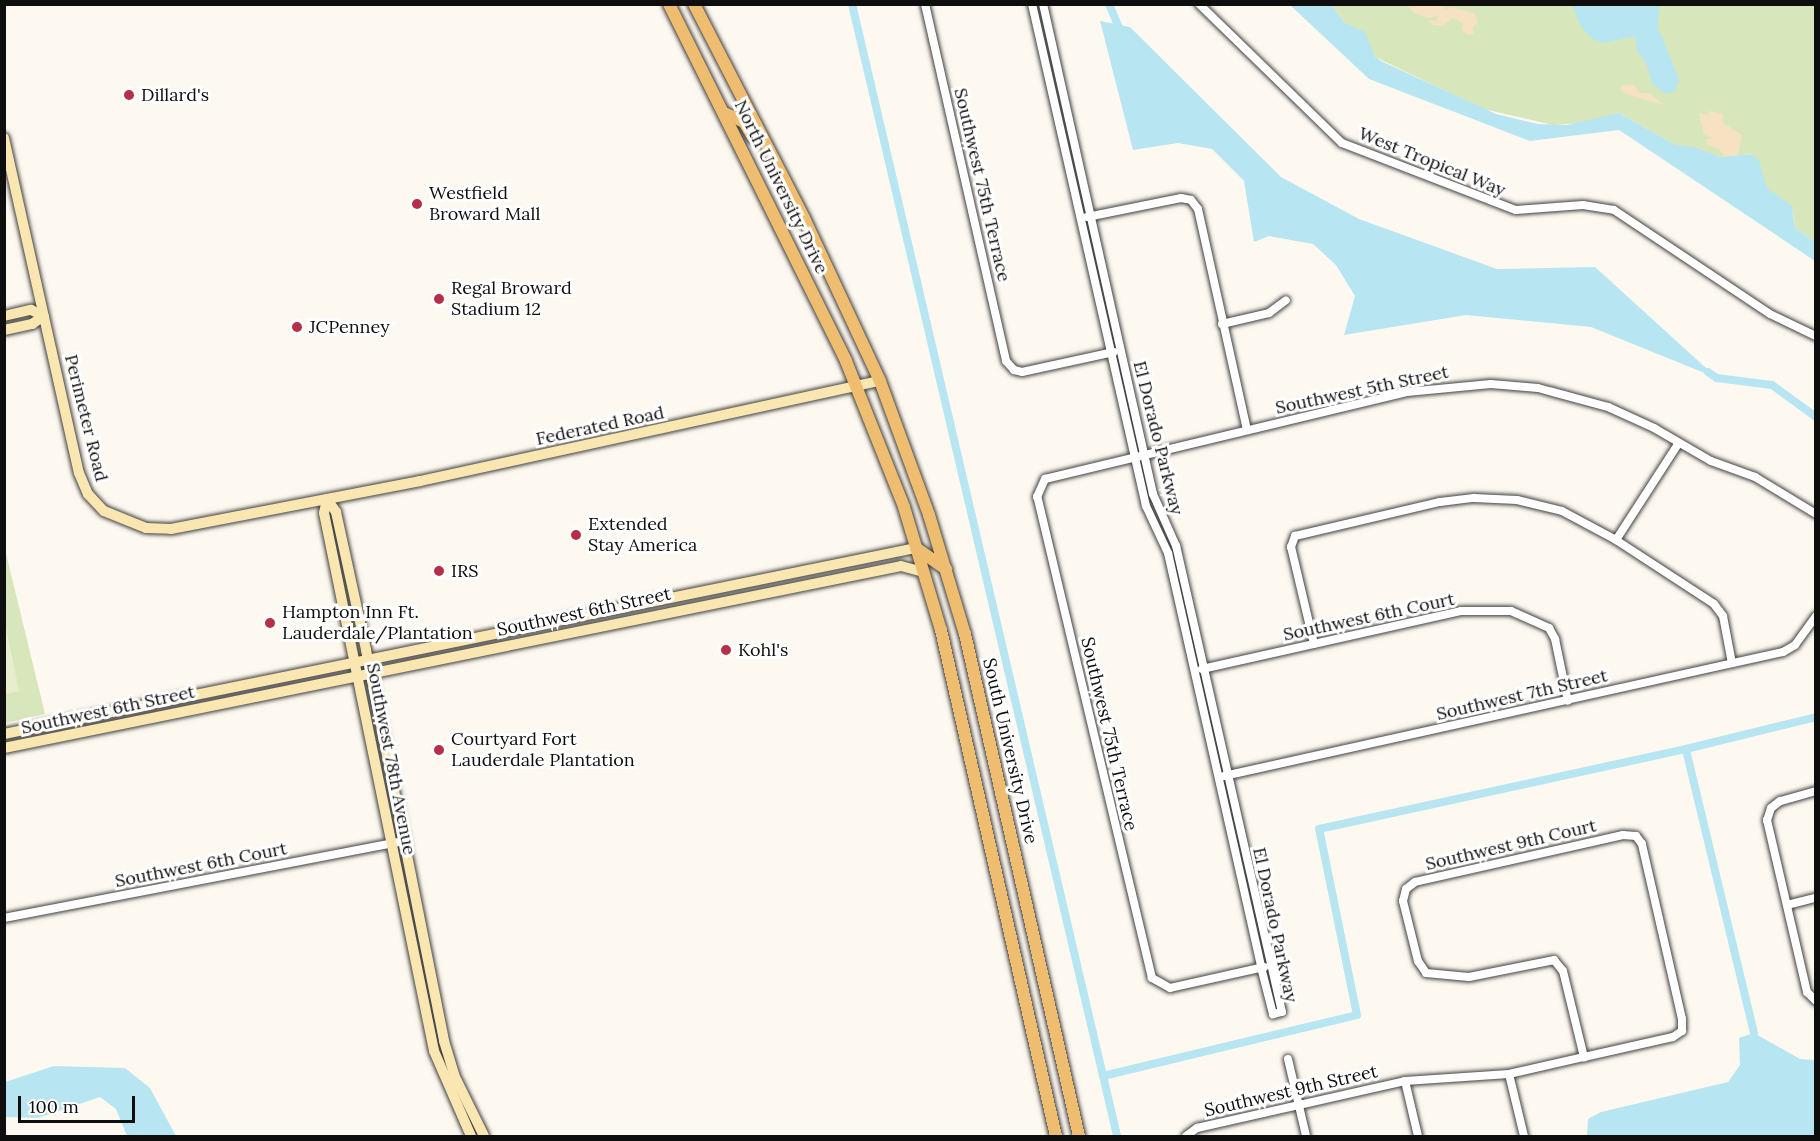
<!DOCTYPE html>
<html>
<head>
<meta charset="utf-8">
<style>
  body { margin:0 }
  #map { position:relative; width:1820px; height:1141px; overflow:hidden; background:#fef9f0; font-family:Lora,serif }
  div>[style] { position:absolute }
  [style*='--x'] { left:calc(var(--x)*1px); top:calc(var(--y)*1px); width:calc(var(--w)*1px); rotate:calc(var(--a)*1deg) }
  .green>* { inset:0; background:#d8e6bc }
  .sand>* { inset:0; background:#f6e2c0 }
  .pitch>* { inset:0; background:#e8eecd }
  .water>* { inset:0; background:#b8e5f2 }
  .canal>* { height:8px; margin:-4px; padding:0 4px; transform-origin:4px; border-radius:4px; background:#b8e5f2 }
  .roads { filter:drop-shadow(0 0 2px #414141) drop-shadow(0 0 2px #414141) }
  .street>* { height:8px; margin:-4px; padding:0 4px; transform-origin:4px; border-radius:4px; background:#fff }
  .secondary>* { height:10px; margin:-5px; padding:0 5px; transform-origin:5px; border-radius:5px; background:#f9e6b0 }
  .primary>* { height:12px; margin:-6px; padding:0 6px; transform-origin:6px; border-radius:6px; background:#efbd6f }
  .dots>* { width:16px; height:16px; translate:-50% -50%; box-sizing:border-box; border:3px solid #fff; border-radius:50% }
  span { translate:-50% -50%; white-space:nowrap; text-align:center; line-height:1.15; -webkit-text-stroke:6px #fff; paint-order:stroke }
  .poi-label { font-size:18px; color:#0e0e0e }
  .left { translate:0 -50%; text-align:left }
  .street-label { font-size:18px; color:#0e0e0e }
  .frame { position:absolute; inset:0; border:6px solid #0e0e0e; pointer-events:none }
  .scale { position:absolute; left:18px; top:1096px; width:117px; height:27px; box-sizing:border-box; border:3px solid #0e0e0e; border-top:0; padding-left:8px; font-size:18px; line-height:21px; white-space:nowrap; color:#0e0e0e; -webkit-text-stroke:4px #fff; paint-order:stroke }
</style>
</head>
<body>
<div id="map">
  <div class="green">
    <div style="clip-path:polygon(1331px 5px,1815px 5px,1815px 242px,1795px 228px,1793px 211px,1767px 188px,1752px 154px,1720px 157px,1676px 145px,1619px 113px,1584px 123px,1553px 125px,1483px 109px,1375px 57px,1359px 30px,1345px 23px)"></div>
    <div style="clip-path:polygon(4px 545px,45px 714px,5px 723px,4px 723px)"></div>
  </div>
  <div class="sand">
    <div style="clip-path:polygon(1407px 5px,1442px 5px,1446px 10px,1450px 7px,1474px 13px,1478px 22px,1472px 28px,1474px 34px,1468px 35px,1462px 30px,1463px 23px,1452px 18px,1443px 26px,1433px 25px,1429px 21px,1438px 20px,1438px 15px,1429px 18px,1414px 13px)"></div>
    <div style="clip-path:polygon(1624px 84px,1634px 85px,1640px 93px,1650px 93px,1663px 105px,1626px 94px,1620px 89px)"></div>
    <div style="clip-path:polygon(1709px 111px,1723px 114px,1723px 123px,1742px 135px,1738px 154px,1726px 157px,1718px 148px,1707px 145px,1706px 140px,1712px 138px,1704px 134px,1699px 113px,1708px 115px)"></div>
  </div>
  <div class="pitch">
    <div style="clip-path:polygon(4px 618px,19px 691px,5px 694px,4px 694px)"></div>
  </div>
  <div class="water">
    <div style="clip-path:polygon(1290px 5px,1331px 5px,1345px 23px,1365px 32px,1375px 57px,1381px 61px,1496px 114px,1538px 124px,1567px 125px,1619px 113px,1676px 145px,1694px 147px,1720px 157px,1752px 154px,1759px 161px,1767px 188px,1792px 206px,1795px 228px,1815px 242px,1815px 261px,1619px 130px,1530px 141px,1369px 79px)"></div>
    <div style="clip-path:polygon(1572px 5px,1659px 5px,1658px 27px,1679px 80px,1675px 91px,1666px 94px,1652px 83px,1646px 63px,1637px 51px,1635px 36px,1604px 43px,1592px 39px,1580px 25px)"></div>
    <div style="clip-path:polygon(1100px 21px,1130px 27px,1281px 177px,1359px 219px,1497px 269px,1595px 267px,1717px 378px,1591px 327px,1466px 315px,1344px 335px,1355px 296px,1336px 265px,1313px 244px,1269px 236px,1254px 242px,1244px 181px,1212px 149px,1178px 143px,1133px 150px)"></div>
    <div style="clip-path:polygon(1754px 1033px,1800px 1059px,1815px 1060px,1815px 1136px,1587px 1136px,1588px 1119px,1601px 1112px,1728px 1082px,1740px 1065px,1739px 1038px)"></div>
    <div style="clip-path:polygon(54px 1066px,125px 1068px,150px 1088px,176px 1136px,127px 1136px,116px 1109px,100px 1097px,38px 1118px,5px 1117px,5px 1082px)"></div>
  </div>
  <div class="canal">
    <div style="--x:852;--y:4;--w:1163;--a:76.82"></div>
    <div style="--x:1109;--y:4;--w:33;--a:67"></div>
    <div style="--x:1708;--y:372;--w:11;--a:34"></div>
    <div style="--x:1717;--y:378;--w:55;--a:7.3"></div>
    <div style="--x:1772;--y:385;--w:54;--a:36"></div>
    <div style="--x:1754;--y:1033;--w:292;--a:-103.5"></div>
    <div style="--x:1686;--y:749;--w:134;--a:-13.8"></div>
    <div style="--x:1103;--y:1076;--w:261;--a:-13.5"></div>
    <div style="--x:1357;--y:1015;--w:190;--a:-101.5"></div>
    <div style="--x:1319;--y:829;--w:376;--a:-12.3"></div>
  </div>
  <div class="roads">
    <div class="street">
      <div style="--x:925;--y:4;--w:366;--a:77.2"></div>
      <div style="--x:1006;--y:361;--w:12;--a:48"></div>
      <div style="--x:1014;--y:370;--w:8;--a:14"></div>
      <div style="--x:1022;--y:372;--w:94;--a:-12.3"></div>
      <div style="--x:1032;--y:4;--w:515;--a:77.21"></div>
      <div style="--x:1146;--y:506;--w:52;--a:64.9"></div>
      <div style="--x:1168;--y:553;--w:424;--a:77.3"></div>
      <div style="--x:1261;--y:967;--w:49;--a:75.7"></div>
      <div style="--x:1273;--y:1014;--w:9;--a:-13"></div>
      <div style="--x:1282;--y:1012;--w:478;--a:-102.8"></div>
      <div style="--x:1176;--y:546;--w:57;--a:-113.9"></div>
      <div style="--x:1153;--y:494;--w:502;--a:-102.65"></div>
      <div style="--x:1199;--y:4;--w:199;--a:44.2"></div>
      <div style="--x:1342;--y:143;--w:186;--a:21.1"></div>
      <div style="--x:1516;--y:210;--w:67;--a:-4.3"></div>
      <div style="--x:1583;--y:205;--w:31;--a:9"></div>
      <div style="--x:1614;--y:210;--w:187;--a:33.7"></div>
      <div style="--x:1770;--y:314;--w:51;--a:25.6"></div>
      <div style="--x:1087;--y:217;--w:96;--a:-11.4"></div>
      <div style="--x:1181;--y:198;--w:10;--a:11"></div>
      <div style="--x:1191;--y:200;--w:11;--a:52"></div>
      <div style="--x:1198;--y:209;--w:226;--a:77.5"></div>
      <div style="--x:1222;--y:324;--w:48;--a:-13.2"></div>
      <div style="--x:1269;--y:313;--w:21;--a:-37"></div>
      <div style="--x:1616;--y:540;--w:114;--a:-57.1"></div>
      <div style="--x:1314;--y:644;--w:100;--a:-103.3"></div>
      <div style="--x:1291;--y:547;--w:12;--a:-70"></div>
      <div style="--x:1295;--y:536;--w:149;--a:-13.2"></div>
      <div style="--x:1440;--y:502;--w:34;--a:-7"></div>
      <div style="--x:1474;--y:498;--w:43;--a:2.7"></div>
      <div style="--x:1517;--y:500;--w:46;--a:13.7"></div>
      <div style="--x:1562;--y:511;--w:61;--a:28.2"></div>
      <div style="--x:1616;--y:540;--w:117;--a:33.1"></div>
      <div style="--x:1714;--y:604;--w:15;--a:53"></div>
      <div style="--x:1723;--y:616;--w:48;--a:79.2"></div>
      <div style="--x:1202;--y:669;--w:265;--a:-12.6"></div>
      <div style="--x:1461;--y:611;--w:50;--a:0"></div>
      <div style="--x:1511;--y:611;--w:42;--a:24.1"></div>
      <div style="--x:1549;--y:628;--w:13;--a:61"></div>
      <div style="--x:1555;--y:639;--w:63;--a:78.2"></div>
      <div style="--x:1224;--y:776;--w:573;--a:-12.51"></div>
      <div style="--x:1783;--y:652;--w:14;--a:-30"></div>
      <div style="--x:1795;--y:645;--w:36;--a:-54"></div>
      <div style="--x:1816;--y:791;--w:37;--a:164"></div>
      <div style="--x:1780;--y:801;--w:11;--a:142"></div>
      <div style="--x:1771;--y:808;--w:13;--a:108"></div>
      <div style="--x:1767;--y:820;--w:177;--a:76.9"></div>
      <div style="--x:1807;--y:992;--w:13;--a:45"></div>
      <div style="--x:1787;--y:905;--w:30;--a:-14"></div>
      <div style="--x:4;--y:918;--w:406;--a:-10.9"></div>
      <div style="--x:1264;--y:967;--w:96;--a:167.4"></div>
      <div style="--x:1170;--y:988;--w:21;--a:-151"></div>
      <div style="--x:1152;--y:978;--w:495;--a:-103.4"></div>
      <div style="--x:1037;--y:497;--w:20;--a:-66"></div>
      <div style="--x:1045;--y:479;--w:372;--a:-13.5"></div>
      <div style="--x:1407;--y:392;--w:84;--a:-5.4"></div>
      <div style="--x:1491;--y:384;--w:47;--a:4.9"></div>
      <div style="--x:1538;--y:388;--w:73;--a:15.2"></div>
      <div style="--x:1608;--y:407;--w:51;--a:24.5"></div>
      <div style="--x:1654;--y:428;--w:66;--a:30.1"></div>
      <div style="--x:1711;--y:461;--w:47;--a:20"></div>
      <div style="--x:1755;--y:477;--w:71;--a:31.2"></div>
      <div style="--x:1288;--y:1059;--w:79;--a:76.8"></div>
      <div style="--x:1509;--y:1074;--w:64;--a:76.4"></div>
      <div style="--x:1405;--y:1081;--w:57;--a:76.7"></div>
      <div style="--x:1186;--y:1136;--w:14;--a:-36"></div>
      <div style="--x:1197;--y:1128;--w:213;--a:-12.7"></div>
      <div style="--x:1405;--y:1081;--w:104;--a:-3.9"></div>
      <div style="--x:1509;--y:1074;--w:77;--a:-12.8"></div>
      <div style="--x:1584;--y:1057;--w:91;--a:-12.7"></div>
      <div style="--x:1673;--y:1037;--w:11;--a:-34"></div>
      <div style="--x:1682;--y:1031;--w:12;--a:-90"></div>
      <div style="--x:1682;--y:1019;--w:180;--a:-102.9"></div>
      <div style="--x:1642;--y:844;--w:10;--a:-127"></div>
      <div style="--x:1636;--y:836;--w:13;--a:-176"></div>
      <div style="--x:1623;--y:835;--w:213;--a:167.3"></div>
      <div style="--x:1415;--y:882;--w:11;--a:142"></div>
      <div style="--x:1406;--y:889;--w:12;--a:104"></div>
      <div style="--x:1403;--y:901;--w:62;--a:76"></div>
      <div style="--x:1418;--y:961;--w:14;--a:56"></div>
      <div style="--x:1426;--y:973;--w:43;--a:5.3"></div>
      <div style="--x:1469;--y:977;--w:87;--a:-11.3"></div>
      <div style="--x:1554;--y:960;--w:14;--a:51"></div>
      <div style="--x:1563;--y:971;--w:89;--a:76.3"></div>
    </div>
    <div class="secondary">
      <div style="--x:4;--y:138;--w:343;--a:77.4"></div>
      <div style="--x:79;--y:473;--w:23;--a:67"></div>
      <div style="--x:88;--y:494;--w:23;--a:47"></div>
      <div style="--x:104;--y:511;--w:45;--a:22"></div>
      <div style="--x:146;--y:528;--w:25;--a:2"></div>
      <div style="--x:171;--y:529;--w:254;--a:-10.9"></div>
      <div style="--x:420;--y:481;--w:471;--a:-12.3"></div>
      <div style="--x:4;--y:316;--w:28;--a:-13"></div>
      <div style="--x:31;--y:310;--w:14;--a:25"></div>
      <div style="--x:4;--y:330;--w:29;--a:-12"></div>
      <div style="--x:32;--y:324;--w:14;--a:-34"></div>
      <div style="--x:327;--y:499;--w:16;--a:55"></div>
      <div style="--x:336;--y:512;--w:141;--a:77.7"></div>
      <div style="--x:366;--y:650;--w:399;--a:78.7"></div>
      <div style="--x:444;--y:1041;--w:38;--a:73"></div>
      <div style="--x:455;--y:1077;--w:66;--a:63.8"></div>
      <div style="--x:327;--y:499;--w:14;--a:102"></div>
      <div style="--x:324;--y:513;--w:549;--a:78.44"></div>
      <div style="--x:434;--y:1051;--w:93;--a:66.5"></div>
      <div style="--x:4;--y:734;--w:931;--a:-11.53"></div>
      <div style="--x:4;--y:748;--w:915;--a:-11.47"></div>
      <div style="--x:901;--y:566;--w:24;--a:15"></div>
    </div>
    <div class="primary">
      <div style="--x:669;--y:4;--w:398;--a:63.6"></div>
      <div style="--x:846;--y:361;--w:157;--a:68.3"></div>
      <div style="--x:904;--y:507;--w:128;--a:73.3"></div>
      <div style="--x:941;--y:630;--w:519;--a:77.2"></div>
      <div style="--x:694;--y:4;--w:241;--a:62.8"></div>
      <div style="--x:804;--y:218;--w:180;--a:65"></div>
      <div style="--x:880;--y:381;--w:143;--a:69.9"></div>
      <div style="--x:929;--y:515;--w:124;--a:73.2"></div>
      <div style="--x:965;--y:634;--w:515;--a:77.21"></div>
      <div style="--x:724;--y:113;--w:22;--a:24"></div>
      <div style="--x:744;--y:122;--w:17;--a:59"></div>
      <div style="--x:916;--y:548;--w:37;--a:35"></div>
    </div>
  </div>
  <div class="dots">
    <div style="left:129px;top:95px;background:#b52f49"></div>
    <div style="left:417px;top:204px;background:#b52f49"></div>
    <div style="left:439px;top:299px;background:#b52f49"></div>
    <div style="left:297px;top:327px;background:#b52f49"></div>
    <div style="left:576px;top:535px;background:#b52f49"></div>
    <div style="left:439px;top:571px;background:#b52f49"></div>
    <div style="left:270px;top:623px;background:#b52f49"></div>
    <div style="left:726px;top:650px;background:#b52f49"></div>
    <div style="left:439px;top:750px;background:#b52f49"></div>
  </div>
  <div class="poi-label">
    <span class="left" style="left:141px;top:95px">Dillard's</span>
    <span class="left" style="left:429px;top:204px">Westfield<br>Broward Mall</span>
    <span class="left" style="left:451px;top:299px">Regal Broward<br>Stadium 12</span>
    <span class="left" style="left:309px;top:327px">JCPenney</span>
    <span class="left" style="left:588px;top:535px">Extended<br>Stay America</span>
    <span class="left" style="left:451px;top:571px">IRS</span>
    <span class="left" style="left:282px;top:623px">Hampton Inn Ft.<br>Lauderdale/Plantation</span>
    <span class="left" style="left:738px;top:650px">Kohl's</span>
    <span class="left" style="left:451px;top:750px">Courtyard Fort<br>Lauderdale Plantation</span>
  </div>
  <div class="street-label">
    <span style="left:1432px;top:162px;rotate:22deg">West Tropical Way</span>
    <span style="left:982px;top:185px;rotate:77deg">Southwest 75th Terrace</span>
    <span style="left:781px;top:187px;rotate:64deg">North University Drive</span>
    <span style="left:1362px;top:390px;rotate:-12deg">Southwest 5th Street</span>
    <span style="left:86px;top:418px;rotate:76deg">Perimeter Road</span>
    <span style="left:600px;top:426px;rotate:-12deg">Federated Road</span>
    <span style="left:1158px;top:438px;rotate:76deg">El Dorado Parkway</span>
    <span style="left:584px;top:612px;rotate:-12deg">Southwest 6th Street</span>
    <span style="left:1369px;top:617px;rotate:-12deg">Southwest 6th Court</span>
    <span style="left:1522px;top:695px;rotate:-13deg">Southwest 7th Street</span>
    <span style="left:108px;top:710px;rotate:-12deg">Southwest 6th Street</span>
    <span style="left:1109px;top:734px;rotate:77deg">Southwest 75th Terrace</span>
    <span style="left:1010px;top:751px;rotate:77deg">South University Drive</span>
    <span style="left:391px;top:759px;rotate:79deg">Southwest 78th Avenue</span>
    <span style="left:1511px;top:845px;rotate:-13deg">Southwest 9th Court</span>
    <span style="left:201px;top:865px;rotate:-11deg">Southwest 6th Court</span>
    <span style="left:1275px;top:925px;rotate:78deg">El Dorado Parkway</span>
    <span style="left:1291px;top:1091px;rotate:-13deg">Southwest 9th Street</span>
  </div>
  <div class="frame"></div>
  <div class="scale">100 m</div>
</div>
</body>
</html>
